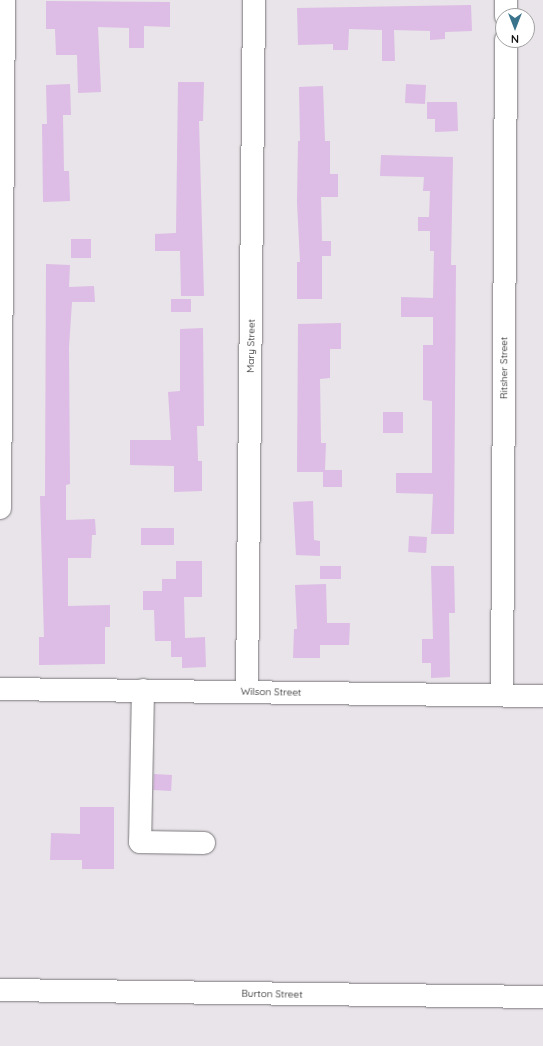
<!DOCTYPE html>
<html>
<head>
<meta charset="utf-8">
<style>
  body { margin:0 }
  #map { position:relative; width:543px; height:1046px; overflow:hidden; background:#e8e4e9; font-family:Quicksand,sans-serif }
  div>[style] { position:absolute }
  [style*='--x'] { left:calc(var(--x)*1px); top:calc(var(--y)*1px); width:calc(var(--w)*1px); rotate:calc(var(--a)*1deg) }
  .building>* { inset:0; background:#ddbce5; transform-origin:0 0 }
  .roads { filter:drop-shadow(0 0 1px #7c797d) drop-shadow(0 0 1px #7c797d) }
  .minor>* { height:22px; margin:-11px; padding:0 11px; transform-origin:11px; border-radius:11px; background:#fff }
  span { translate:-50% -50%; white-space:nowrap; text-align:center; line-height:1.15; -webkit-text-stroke:3px #fff; paint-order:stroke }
  .street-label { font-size:10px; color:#131213 }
  .north { position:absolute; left:495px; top:8px; width:40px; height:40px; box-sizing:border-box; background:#fff; border:1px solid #a1a0a1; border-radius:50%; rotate:180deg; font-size:11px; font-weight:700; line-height:16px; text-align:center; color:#131213 }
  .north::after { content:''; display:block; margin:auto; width:14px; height:18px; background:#39738c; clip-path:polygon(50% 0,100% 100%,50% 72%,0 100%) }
</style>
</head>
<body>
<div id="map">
  <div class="building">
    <div style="clip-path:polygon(46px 1px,170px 2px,170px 27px,144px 26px,144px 48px,129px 48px,129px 28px,98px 27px,101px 92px,78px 93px,77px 55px,56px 55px,55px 29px,46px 29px)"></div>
    <div style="clip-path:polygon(471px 5px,472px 31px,445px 32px,445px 39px,430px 40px,430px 31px,394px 30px,395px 61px,382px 61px,382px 30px,349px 29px,348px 50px,333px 50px,333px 44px,298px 45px,297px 8px)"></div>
    <div style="clip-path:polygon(178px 82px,204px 82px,203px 121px,199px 121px,204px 296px,181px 296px,180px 251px,155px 251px,155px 234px,176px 233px)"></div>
    <div style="clip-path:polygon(70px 84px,71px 115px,63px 115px,64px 171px,69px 171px,70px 201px,43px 202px,42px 124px,47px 124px,46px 85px)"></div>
    <div style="left:406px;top:84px;width:20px;height:19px;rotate:3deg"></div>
    <div style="clip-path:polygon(323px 86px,325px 141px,330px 141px,330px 174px,338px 174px,338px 197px,321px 197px,322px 241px,331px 241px,331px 256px,322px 256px,322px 299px,297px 299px,297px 262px,300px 262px,297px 202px,298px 141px,300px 141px,299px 87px)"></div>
    <div style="clip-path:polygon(427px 102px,457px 102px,458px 131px,435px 132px,435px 119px,427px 119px)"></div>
    <div style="clip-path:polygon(381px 155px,453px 157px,451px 265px,456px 265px,454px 534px,431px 534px,433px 494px,396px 493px,396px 473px,432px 473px,432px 401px,423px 400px,423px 345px,433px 345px,433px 317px,401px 317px,401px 297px,433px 298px,434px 251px,430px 251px,430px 231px,418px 231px,418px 217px,429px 217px,430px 191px,423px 191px,424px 177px,380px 176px)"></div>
    <div style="left:91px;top:239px;width:19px;height:20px;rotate:90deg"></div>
    <div style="clip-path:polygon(46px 264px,70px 265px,69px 287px,94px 286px,95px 302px,72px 302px,69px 347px,70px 484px,66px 485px,66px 520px,95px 519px,96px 535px,92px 535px,91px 558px,68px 558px,68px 606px,110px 605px,110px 627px,105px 627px,105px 664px,39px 665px,39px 637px,44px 637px,40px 496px,45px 496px)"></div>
    <div style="left:191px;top:299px;width:13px;height:20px;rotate:90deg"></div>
    <div style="clip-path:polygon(341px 323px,341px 349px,330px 349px,330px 378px,320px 379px,321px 443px,326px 443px,325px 470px,342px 470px,342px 487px,323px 487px,323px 472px,297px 472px,298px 324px)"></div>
    <div style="clip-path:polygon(203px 328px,204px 426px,197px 426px,198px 461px,202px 461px,202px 491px,174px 492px,174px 466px,130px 465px,130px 440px,171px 440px,168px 392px,180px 391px,180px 329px)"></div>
    <div style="left:383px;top:412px;width:20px;height:21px"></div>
    <div style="clip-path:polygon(313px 501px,314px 540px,320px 541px,320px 556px,296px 555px,293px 502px)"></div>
    <div style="left:141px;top:528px;width:33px;height:17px"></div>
    <div style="left:409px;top:536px;width:18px;height:16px;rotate:3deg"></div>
    <div style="clip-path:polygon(176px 561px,202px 561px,202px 597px,184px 597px,185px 638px,205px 637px,206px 667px,182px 668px,182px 657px,171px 657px,171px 641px,155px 641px,154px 610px,143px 610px,143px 591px,162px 591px,162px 579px,176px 579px)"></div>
    <div style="left:320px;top:566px;width:21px;height:13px"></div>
    <div style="clip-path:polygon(431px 566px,454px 566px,455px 613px,449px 613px,450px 677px,431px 678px,431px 663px,422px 663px,422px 639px,433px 639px)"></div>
    <div style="clip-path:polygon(326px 584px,327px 623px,350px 623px,349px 645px,320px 645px,320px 658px,293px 658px,294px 629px,297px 629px,295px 585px)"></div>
    <div style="left:154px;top:774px;width:18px;height:16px;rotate:3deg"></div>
    <div style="clip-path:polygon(80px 807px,114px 807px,114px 869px,82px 869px,82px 860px,50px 860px,51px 833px,80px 834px)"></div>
  </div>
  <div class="roads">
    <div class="minor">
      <div style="--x:506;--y:16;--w:16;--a:-90"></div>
      <div style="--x:0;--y:508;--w:508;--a:-89.55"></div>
      <div style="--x:0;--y:689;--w:543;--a:0.74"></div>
      <div style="--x:143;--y:690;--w:152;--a:91.1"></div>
      <div style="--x:140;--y:842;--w:64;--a:0.9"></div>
      <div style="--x:247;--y:692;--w:692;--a:-89.42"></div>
      <div style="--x:502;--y:695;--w:655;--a:-89.65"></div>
      <div style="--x:0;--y:990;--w:543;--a:0.74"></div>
    </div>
  </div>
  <div class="street-label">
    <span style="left:251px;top:346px;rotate:-89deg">Mary Street</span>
    <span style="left:504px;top:368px;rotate:-90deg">Ritsher Street</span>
    <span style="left:271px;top:692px;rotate:1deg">Wilson Street</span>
    <span style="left:272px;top:994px;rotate:1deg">Burton Street</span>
  </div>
  <div class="north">N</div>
</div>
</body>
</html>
